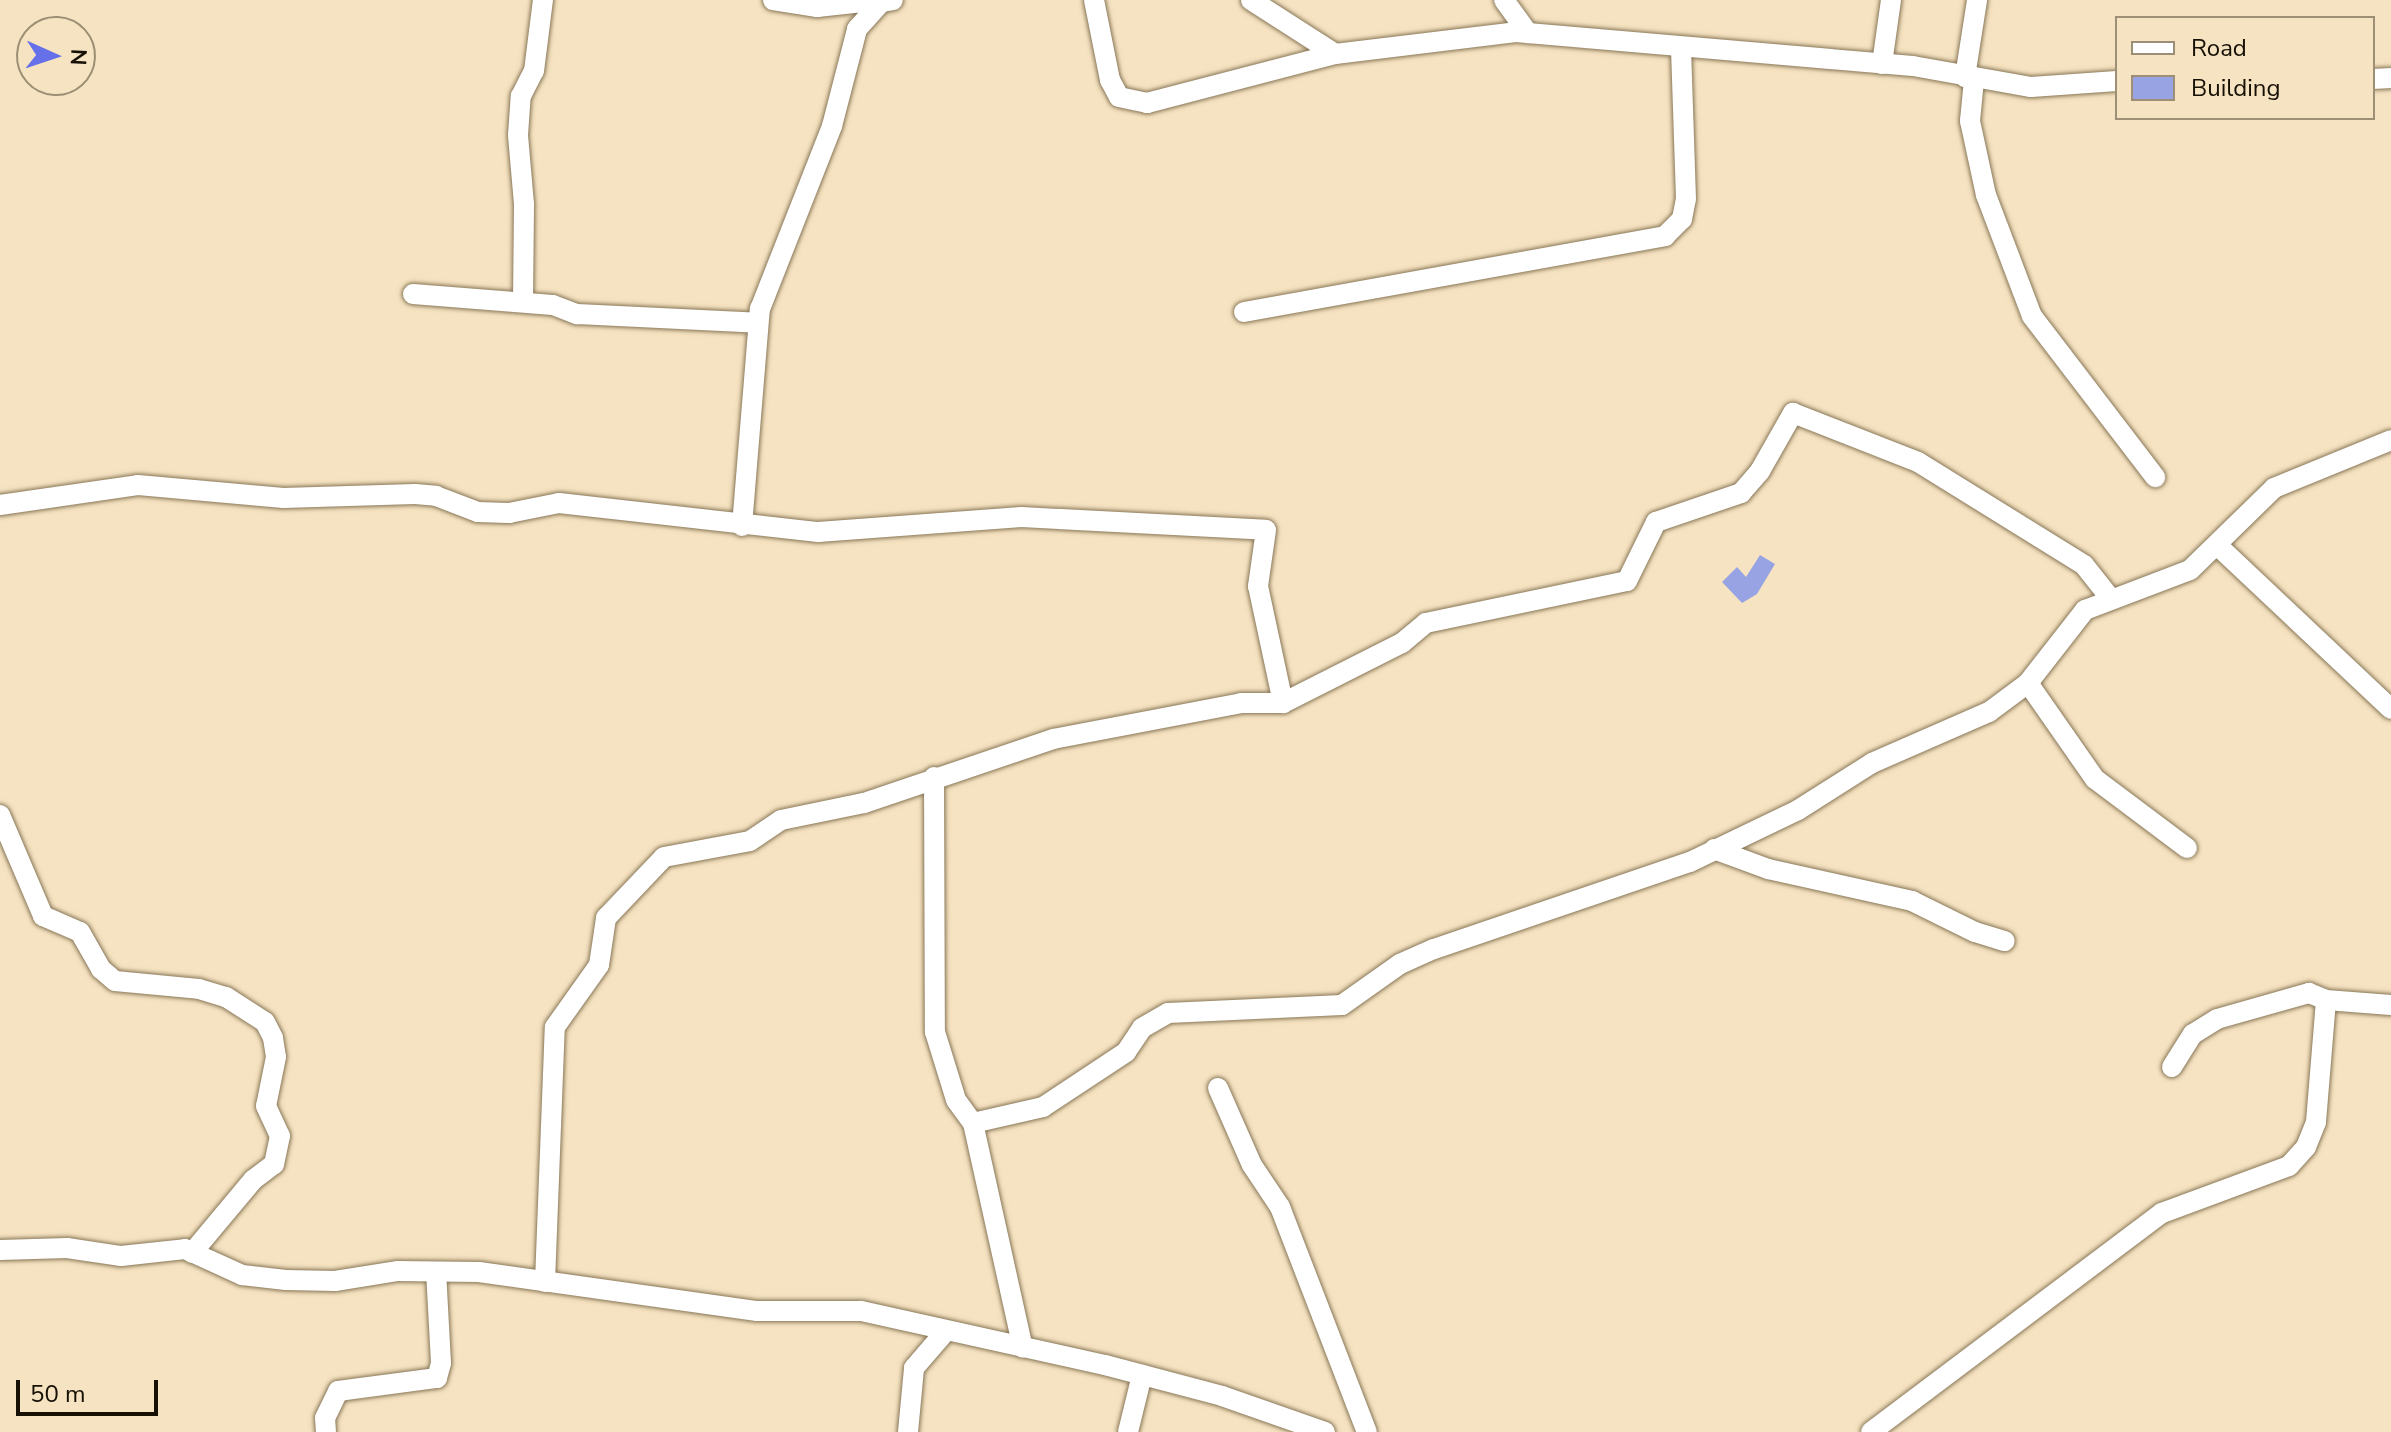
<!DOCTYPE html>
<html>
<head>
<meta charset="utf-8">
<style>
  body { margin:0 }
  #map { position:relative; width:2391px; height:1432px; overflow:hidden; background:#f6e3c1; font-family:"Nunito Sans",sans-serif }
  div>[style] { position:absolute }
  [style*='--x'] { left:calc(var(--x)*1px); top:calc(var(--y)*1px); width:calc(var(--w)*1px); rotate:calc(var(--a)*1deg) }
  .building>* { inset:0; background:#97a3e3 }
  .roads { filter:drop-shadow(0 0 2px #887758) drop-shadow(0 0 2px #887758) }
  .street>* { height:20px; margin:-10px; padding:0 10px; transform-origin:10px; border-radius:10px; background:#fff }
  span { translate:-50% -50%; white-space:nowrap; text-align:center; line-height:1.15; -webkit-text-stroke:7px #f6e3c1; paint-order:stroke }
  .legend { position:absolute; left:2115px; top:16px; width:260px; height:104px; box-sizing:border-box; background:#f6e3c1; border:2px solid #9c8f76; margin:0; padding:10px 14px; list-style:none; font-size:24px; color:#161005 }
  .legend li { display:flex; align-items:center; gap:16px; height:40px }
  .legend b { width:40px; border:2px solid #9c8f76 }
  .north { position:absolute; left:16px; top:16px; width:80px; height:80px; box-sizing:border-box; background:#f6e3c1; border:2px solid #9c8f76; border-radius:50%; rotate:93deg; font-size:22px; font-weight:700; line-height:32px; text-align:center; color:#161005 }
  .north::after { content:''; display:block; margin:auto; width:28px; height:36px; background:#6570e9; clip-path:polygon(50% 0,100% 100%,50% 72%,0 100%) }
  .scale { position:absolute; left:16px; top:1380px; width:142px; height:36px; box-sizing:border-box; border:4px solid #161005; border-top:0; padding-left:10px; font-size:24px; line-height:28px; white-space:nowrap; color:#161005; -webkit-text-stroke:6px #f6e3c1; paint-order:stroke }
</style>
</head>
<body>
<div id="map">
  <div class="building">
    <div style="clip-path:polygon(1760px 555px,1775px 564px,1757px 594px,1742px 603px,1722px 582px,1737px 567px,1746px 577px)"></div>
  </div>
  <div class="roads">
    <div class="street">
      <div style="--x:773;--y:0;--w:45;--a:9"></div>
      <div style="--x:817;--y:7;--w:65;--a:-6.1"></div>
      <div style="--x:1094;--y:0;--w:82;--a:78.7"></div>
      <div style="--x:1110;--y:80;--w:19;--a:62"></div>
      <div style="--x:1119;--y:97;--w:29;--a:12"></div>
      <div style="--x:1147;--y:103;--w:194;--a:-14.6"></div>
      <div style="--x:1251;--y:0;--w:100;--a:32.7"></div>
      <div style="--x:1335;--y:54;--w:182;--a:-6.9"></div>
      <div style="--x:1516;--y:32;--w:398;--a:4.9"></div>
      <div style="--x:1913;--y:66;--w:120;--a:10.1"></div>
      <div style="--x:2031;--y:87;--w:86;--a:-4"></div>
      <div style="--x:1504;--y:0;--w:41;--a:54"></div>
      <div style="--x:1882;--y:64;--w:65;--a:-82"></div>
      <div style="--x:1965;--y:77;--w:78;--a:-81.1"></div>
      <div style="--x:2373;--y:79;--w:18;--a:-3"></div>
      <div style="--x:1974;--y:80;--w:41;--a:95.6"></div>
      <div style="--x:1970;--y:121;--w:76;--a:77.8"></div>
      <div style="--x:1986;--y:195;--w:129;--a:69.2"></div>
      <div style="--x:2032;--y:316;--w:203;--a:52.6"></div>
      <div style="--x:413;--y:294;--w:140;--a:4.5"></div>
      <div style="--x:553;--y:305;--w:26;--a:21"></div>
      <div style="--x:577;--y:314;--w:181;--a:2.8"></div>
      <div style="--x:523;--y:301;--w:97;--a:-89.4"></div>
      <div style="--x:524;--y:204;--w:69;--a:-95"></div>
      <div style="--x:518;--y:135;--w:39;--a:-86"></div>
      <div style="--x:521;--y:96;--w:28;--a:-63"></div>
      <div style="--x:534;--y:71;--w:72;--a:-82.8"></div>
      <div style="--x:1244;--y:312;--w:428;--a:-10.2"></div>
      <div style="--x:1665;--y:236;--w:24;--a:-45"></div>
      <div style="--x:1682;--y:219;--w:20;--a:-79"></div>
      <div style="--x:1686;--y:199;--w:151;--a:-91.9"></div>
      <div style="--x:0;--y:505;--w:139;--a:-8.2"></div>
      <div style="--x:138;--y:485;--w:146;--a:5.1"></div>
      <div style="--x:283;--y:498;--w:132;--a:-1.7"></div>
      <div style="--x:415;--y:494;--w:21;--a:5"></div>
      <div style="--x:436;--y:496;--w:45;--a:20.9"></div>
      <div style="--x:478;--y:512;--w:31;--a:2"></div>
      <div style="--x:509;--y:513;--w:51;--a:-11.3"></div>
      <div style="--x:559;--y:503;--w:261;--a:6.4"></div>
      <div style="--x:818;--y:532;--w:204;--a:-4.2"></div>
      <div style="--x:1021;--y:517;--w:245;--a:3"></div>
      <div style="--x:1266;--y:530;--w:57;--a:98.1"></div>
      <div style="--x:1258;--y:586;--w:120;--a:77.9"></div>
      <div style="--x:742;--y:526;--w:218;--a:-85.3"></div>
      <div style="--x:760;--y:309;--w:197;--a:-68.5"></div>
      <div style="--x:832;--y:126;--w:100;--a:-75.5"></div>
      <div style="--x:857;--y:29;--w:36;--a:-48"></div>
      <div style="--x:881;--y:2;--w:12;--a:-9"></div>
      <div style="--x:2217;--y:545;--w:239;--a:43.3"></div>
      <div style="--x:2028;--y:683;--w:117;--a:55.1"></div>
      <div style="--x:2095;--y:779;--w:115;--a:36.9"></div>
      <div style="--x:934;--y:777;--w:255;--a:89.8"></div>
      <div style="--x:935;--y:1032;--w:71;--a:72.8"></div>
      <div style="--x:956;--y:1100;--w:29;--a:54"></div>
      <div style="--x:973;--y:1123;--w:230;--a:77.5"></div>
      <div style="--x:0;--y:815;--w:110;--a:66.9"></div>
      <div style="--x:43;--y:916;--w:40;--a:23.4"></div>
      <div style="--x:80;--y:932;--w:43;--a:60.4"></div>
      <div style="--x:101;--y:969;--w:18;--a:41"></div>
      <div style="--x:115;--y:981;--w:84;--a:5.4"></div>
      <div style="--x:199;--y:989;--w:28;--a:17"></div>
      <div style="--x:226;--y:997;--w:46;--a:32.7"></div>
      <div style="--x:265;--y:1022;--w:18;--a:63"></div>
      <div style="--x:273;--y:1038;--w:19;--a:81"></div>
      <div style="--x:276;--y:1057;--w:50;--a:101.5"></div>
      <div style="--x:266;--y:1106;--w:33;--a:65"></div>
      <div style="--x:280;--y:1136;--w:29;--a:102"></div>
      <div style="--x:274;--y:1164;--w:26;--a:143"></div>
      <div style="--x:253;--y:1180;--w:95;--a:129.9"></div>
      <div style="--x:1714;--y:849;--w:58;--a:20.3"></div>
      <div style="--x:1768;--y:869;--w:148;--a:12.5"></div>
      <div style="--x:1912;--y:901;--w:70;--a:26.2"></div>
      <div style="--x:1975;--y:932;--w:31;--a:17"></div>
      <div style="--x:2172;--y:1067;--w:39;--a:-58"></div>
      <div style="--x:2193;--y:1034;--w:28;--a:-32"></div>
      <div style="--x:2217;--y:1019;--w:96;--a:-15.8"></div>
      <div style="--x:2309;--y:993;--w:18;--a:22"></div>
      <div style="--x:1218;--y:1088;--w:84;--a:66.2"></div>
      <div style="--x:1252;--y:1165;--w:50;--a:56.3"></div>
      <div style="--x:1280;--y:1207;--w:241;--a:68.9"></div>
      <div style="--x:973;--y:1123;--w:72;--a:-12.9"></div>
      <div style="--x:1043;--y:1107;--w:100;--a:-33.5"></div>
      <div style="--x:1126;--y:1052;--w:29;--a:-56"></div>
      <div style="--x:1142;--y:1028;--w:30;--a:-30"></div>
      <div style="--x:1168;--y:1013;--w:174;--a:-2.6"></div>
      <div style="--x:1342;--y:1005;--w:71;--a:-35.3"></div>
      <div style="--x:1400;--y:964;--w:37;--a:-24"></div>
      <div style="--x:1434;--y:949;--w:270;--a:-18.8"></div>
      <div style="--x:1690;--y:862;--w:120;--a:-25.7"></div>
      <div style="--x:1798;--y:810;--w:88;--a:-32.4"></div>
      <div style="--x:1872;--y:763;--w:128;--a:-23.6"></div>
      <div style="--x:1989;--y:712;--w:49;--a:-36.6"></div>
      <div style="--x:2028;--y:683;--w:93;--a:-52"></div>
      <div style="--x:2085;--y:610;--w:112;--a:-20.9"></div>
      <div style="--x:2190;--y:570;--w:117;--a:-44.3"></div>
      <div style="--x:2274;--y:488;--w:126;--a:-22.3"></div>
      <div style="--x:0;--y:1250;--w:67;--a:-1.7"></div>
      <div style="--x:67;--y:1248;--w:55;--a:8.4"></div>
      <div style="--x:121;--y:1256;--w:64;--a:-6.2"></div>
      <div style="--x:185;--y:1249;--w:63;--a:24.5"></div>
      <div style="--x:242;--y:1275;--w:44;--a:6.5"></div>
      <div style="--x:286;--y:1280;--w:49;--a:1.2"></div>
      <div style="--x:335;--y:1281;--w:64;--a:-9"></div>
      <div style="--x:398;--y:1271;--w:81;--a:0.7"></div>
      <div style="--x:479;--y:1272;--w:281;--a:8"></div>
      <div style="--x:757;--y:1311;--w:104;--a:0"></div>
      <div style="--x:861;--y:1311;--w:250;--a:12.5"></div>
      <div style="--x:1105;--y:1365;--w:121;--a:14.8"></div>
      <div style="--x:1222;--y:1396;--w:109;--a:19.3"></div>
      <div style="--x:545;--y:1282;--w:255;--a:-87.8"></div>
      <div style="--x:555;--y:1027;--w:76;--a:-54.6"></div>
      <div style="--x:599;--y:965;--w:48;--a:-81.5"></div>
      <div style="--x:606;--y:918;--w:84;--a:-46.4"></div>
      <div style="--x:664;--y:857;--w:87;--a:-10.5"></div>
      <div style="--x:750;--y:841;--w:37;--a:-34"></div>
      <div style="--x:781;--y:820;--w:85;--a:-11.6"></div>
      <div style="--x:864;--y:803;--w:200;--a:-18.7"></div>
      <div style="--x:1053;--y:739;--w:191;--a:-10.8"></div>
      <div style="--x:1241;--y:703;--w:42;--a:0"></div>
      <div style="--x:1283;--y:703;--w:133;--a:-26.8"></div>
      <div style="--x:1402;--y:643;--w:31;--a:-40"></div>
      <div style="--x:1426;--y:623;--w:205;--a:-11.8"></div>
      <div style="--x:1627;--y:581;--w:66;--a:-63.8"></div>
      <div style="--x:1656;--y:522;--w:90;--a:-18.8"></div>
      <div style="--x:1741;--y:493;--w:29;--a:-49"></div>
      <div style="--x:1760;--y:471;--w:67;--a:-60.4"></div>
      <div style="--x:1793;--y:413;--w:134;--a:21.4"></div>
      <div style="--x:1918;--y:462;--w:195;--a:31.8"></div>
      <div style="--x:2084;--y:565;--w:43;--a:51.5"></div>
      <div style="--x:326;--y:1432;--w:14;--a:-94"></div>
      <div style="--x:325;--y:1418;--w:30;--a:-64"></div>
      <div style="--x:338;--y:1391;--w:100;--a:-7.5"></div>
      <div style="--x:437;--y:1378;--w:16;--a:-75"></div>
      <div style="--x:441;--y:1363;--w:91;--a:-93.1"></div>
      <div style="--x:908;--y:1432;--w:64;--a:-84.6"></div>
      <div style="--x:914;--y:1368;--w:48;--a:-49.3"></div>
      <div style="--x:1128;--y:1432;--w:59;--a:-76.2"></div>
      <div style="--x:1871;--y:1432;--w:364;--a:-37"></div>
      <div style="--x:2162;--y:1213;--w:135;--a:-20.3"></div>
      <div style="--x:2289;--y:1166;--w:25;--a:-48"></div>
      <div style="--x:2306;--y:1147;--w:27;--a:-68"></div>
      <div style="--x:2316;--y:1122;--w:122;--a:-85.3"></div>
      <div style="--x:2326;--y:1000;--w:65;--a:4.4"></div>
    </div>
  </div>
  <ul class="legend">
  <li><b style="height:10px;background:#fff"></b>Road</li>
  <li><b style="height:22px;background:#97a3e3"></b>Building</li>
  </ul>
  <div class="north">N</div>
  <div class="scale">50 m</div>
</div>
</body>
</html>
